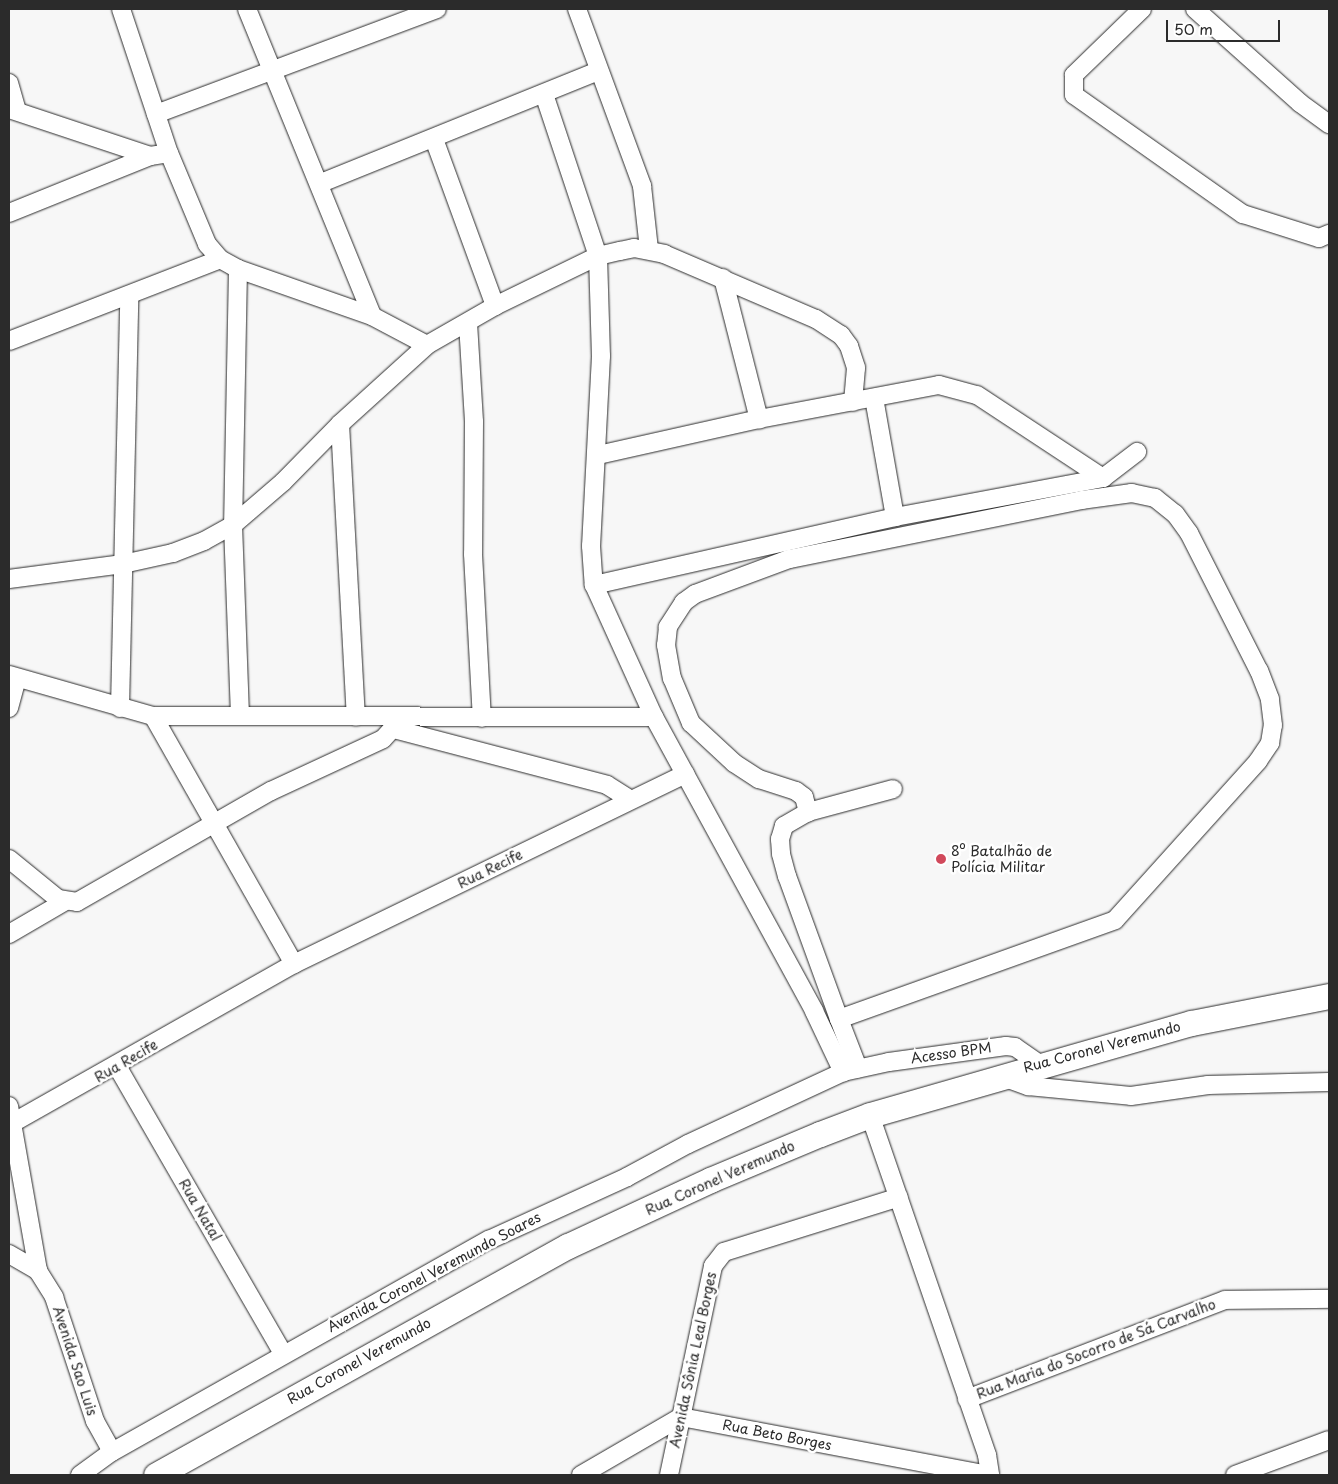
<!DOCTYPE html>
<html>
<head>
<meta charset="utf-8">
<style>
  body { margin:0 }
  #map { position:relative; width:1338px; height:1484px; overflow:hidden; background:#f7f7f7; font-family:"Playpen Sans",sans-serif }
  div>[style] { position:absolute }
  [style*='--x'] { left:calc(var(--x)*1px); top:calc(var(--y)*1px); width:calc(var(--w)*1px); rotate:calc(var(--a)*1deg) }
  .roads { filter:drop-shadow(0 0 1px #2b2b2b) drop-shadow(0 0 1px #2b2b2b) }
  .minor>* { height:18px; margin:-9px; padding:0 9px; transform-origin:9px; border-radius:9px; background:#fff }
  .highway>* { height:25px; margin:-12.5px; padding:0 12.5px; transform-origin:12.5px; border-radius:12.5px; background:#fff }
  .dots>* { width:14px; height:14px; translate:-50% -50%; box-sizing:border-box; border:2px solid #fff; border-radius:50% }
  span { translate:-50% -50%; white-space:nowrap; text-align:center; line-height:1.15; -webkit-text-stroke:5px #fff; paint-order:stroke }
  .poi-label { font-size:14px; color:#2b2b2b }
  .left { translate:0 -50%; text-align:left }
  .street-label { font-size:14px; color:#2b2b2b }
  .frame { position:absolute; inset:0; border:10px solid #2b2b2b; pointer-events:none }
  .scale { position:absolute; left:1166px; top:20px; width:114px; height:22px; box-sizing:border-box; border:2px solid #2b2b2b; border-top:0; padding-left:6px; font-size:15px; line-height:18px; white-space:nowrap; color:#2b2b2b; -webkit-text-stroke:4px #fff; paint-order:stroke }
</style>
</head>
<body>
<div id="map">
  <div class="roads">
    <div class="minor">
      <div style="--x:121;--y:9;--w:152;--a:71.6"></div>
      <div style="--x:169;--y:153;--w:99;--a:67.3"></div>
      <div style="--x:207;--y:244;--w:20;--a:49"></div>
      <div style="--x:220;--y:259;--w:21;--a:29"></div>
      <div style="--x:238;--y:269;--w:142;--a:19.3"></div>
      <div style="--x:372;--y:316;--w:62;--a:27.8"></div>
      <div style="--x:247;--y:9;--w:331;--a:67.8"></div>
      <div style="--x:577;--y:9;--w:189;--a:69.8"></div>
      <div style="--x:642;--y:186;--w:63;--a:83.7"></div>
      <div style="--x:1142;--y:9;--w:95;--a:135.9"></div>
      <div style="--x:1074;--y:75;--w:20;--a:90"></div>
      <div style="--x:1074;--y:95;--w:207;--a:35.2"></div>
      <div style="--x:1243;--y:214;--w:80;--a:17.5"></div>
      <div style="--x:1319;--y:238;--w:11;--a:-22"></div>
      <div style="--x:1195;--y:9;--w:141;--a:41.8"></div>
      <div style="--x:1300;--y:103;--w:36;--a:36"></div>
      <div style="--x:9;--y:83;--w:29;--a:74"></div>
      <div style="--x:544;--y:94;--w:171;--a:71.6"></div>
      <div style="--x:598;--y:256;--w:100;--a:88.3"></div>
      <div style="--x:601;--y:356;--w:190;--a:93"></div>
      <div style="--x:591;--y:546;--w:39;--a:86"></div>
      <div style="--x:594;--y:585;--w:145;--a:65.6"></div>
      <div style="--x:654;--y:717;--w:335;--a:61.4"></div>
      <div style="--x:814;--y:1011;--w:68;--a:64.6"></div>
      <div style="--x:9;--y:109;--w:149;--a:18.4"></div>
      <div style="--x:156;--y:114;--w:300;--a:-20.5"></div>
      <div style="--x:434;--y:139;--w:178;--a:69.9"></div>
      <div style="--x:321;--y:183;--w:299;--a:-22"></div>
      <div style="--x:9;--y:213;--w:152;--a:-22"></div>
      <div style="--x:150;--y:156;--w:19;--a:-9"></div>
      <div style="--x:238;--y:269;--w:256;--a:91.1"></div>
      <div style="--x:233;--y:525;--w:191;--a:87.9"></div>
      <div style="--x:723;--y:278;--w:146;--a:75.7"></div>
      <div style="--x:468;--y:323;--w:99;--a:86.5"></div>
      <div style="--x:474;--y:422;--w:132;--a:90.4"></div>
      <div style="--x:473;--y:554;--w:164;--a:86.9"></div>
      <div style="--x:9;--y:341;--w:226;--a:-21.2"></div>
      <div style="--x:874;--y:398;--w:121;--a:80"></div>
      <div style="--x:340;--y:424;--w:293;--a:86.9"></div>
      <div style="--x:598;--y:455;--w:165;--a:-12.6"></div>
      <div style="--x:759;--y:419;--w:183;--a:-10.7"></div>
      <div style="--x:939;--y:385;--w:39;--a:15"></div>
      <div style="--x:977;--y:395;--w:151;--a:33.4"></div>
      <div style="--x:9;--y:579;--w:115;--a:-7.5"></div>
      <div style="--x:123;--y:564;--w:51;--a:-12.4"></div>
      <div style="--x:173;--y:553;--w:33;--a:-21"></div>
      <div style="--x:204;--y:541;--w:33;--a:-29"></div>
      <div style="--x:233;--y:525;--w:66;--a:-40.7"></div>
      <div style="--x:283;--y:482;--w:81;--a:-45.5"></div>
      <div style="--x:340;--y:424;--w:118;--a:-42.2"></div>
      <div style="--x:427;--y:345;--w:78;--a:-29.8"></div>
      <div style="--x:495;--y:306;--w:114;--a:-25.9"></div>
      <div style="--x:598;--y:256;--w:23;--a:-13"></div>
      <div style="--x:620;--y:251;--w:14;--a:-12"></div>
      <div style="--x:634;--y:248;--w:31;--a:11"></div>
      <div style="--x:664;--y:254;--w:165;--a:23.2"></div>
      <div style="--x:816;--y:319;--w:30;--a:33"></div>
      <div style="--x:841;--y:335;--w:14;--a:54"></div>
      <div style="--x:849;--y:346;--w:23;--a:72"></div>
      <div style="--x:856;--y:368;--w:34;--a:95"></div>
      <div style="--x:594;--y:585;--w:309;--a:-12.7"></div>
      <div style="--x:895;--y:517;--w:212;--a:-10.6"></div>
      <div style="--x:1103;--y:478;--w:43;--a:-37.4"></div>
      <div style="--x:9;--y:675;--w:150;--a:15.9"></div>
      <div style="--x:153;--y:716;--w:501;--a:0.11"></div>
      <div style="--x:9;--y:708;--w:31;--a:-75"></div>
      <div style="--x:120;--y:708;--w:412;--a:-88.7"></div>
      <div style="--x:394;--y:729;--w:220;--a:14.7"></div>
      <div style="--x:607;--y:785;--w:28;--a:32"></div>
      <div style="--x:808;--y:812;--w:88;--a:-15.1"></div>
      <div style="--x:9;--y:859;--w:63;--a:39.2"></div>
      <div style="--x:58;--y:899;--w:19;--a:9"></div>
      <div style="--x:77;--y:902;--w:224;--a:-29.8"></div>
      <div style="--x:271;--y:791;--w:123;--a:-24.9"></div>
      <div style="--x:383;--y:739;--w:31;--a:-48"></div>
      <div style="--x:9;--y:934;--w:64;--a:-30.2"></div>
      <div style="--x:294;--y:964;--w:435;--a:-25.9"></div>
      <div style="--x:839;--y:1019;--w:293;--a:-19.7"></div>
      <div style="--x:1115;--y:920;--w:214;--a:-48"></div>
      <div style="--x:1258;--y:761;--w:22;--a:-56"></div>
      <div style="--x:1270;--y:743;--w:18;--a:-81"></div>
      <div style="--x:1273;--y:725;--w:26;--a:-97"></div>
      <div style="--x:1270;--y:699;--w:30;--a:-111"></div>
      <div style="--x:1259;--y:671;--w:155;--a:-116.9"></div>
      <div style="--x:1189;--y:533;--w:24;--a:-126"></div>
      <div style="--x:1175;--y:514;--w:26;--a:-141"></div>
      <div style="--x:1155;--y:498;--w:24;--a:-168"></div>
      <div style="--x:1132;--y:493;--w:50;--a:172"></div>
      <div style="--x:1082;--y:500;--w:299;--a:168.6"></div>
      <div style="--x:789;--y:559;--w:100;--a:159.6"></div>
      <div style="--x:695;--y:594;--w:14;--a:144"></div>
      <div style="--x:684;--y:602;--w:30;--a:123"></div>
      <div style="--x:668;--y:627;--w:18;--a:96"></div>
      <div style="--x:666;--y:645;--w:34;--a:80"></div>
      <div style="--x:672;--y:678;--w:49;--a:67.1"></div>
      <div style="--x:691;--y:723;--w:59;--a:42.9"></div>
      <div style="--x:734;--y:763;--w:30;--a:33"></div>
      <div style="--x:759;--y:779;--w:39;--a:18"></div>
      <div style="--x:796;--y:791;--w:10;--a:37"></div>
      <div style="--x:804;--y:797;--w:16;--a:75"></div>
      <div style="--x:808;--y:812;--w:28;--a:150"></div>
      <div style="--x:784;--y:826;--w:14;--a:107"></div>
      <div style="--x:780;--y:839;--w:15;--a:86"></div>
      <div style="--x:781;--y:854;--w:23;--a:75"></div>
      <div style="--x:787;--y:876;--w:152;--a:70"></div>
      <div style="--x:839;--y:1019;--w:53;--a:68.8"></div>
      <div style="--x:117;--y:1066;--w:332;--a:60"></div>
      <div style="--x:1003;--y:1077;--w:27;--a:20"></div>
      <div style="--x:1028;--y:1086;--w:103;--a:5.5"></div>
      <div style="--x:1131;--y:1096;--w:78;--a:-8.1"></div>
      <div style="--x:1208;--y:1085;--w:121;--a:-1.4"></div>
      <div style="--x:9;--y:1106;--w:168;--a:80"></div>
      <div style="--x:870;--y:1115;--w:360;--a:71"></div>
      <div style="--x:987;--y:1455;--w:20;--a:81"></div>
      <div style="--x:9;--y:1125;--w:327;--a:-29.5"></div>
      <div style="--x:294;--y:964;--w:285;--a:-119.6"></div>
      <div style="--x:9;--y:1254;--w:34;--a:30"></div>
      <div style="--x:38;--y:1271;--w:31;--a:58"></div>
      <div style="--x:54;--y:1297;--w:131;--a:71.7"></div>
      <div style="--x:95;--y:1421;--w:35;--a:61"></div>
      <div style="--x:967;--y:1399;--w:276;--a:-21"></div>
      <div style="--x:1225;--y:1300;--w:104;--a:-0.6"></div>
      <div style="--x:80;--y:1475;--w:39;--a:-36"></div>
      <div style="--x:112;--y:1452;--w:433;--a:-29.4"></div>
      <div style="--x:489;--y:1240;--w:152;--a:-24.5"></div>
      <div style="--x:627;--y:1177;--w:69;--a:-28.4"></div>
      <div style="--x:688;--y:1144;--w:171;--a:-24.9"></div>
      <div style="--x:843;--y:1072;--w:47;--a:-12.3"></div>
      <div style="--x:889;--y:1062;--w:118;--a:-7.8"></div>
      <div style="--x:1006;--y:1046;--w:9;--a:6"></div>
      <div style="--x:1015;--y:1047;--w:29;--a:35"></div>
      <div style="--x:581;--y:1475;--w:116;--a:-30.1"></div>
      <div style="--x:681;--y:1417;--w:312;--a:10.7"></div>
      <div style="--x:669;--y:1475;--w:214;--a:-78.1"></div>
      <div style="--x:713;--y:1266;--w:18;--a:-52"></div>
      <div style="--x:724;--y:1252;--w:183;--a:-17.4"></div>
      <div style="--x:1235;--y:1475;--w:100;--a:-20.4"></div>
    </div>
    <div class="highway">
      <div style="--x:156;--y:1475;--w:471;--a:-29.1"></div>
      <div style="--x:568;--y:1246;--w:157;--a:-24.9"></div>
      <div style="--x:710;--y:1180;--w:119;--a:-22.7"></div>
      <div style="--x:820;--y:1134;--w:53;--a:-20.8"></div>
      <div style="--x:870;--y:1115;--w:334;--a:-16"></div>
      <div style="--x:1191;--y:1023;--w:141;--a:-11.1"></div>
    </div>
  </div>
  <div class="dots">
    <div style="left:941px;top:859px;background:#d1495b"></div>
  </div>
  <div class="poi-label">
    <span class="left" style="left:951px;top:859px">8º Batalhão de<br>Polícia Militar</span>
  </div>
  <div class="street-label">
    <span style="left:490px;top:869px;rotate:-26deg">Rua Recife</span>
    <span style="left:1102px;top:1047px;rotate:-15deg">Rua Coronel Veremundo</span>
    <span style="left:951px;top:1053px;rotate:-8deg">Acesso BPM</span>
    <span style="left:126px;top:1061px;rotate:-30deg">Rua Recife</span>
    <span style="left:720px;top:1178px;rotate:-24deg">Rua Coronel Veremundo</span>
    <span style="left:200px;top:1210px;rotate:60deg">Rua Natal</span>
    <span style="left:434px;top:1272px;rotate:-28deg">Avenida Coronel Veremundo Soares</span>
    <span style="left:1096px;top:1349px;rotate:-21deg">Rua Maria do Socorro de Sá Carvalho</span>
    <span style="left:693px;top:1360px;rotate:-78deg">Avenida Sônia Leal Borges</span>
    <span style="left:75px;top:1361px;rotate:72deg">Avenida Sao Luis</span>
    <span style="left:359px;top:1361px;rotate:-29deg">Rua Coronel Veremundo</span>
    <span style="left:777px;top:1435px;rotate:11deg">Rua Beto Borges</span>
  </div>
  <div class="frame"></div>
  <div class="scale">50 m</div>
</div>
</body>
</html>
